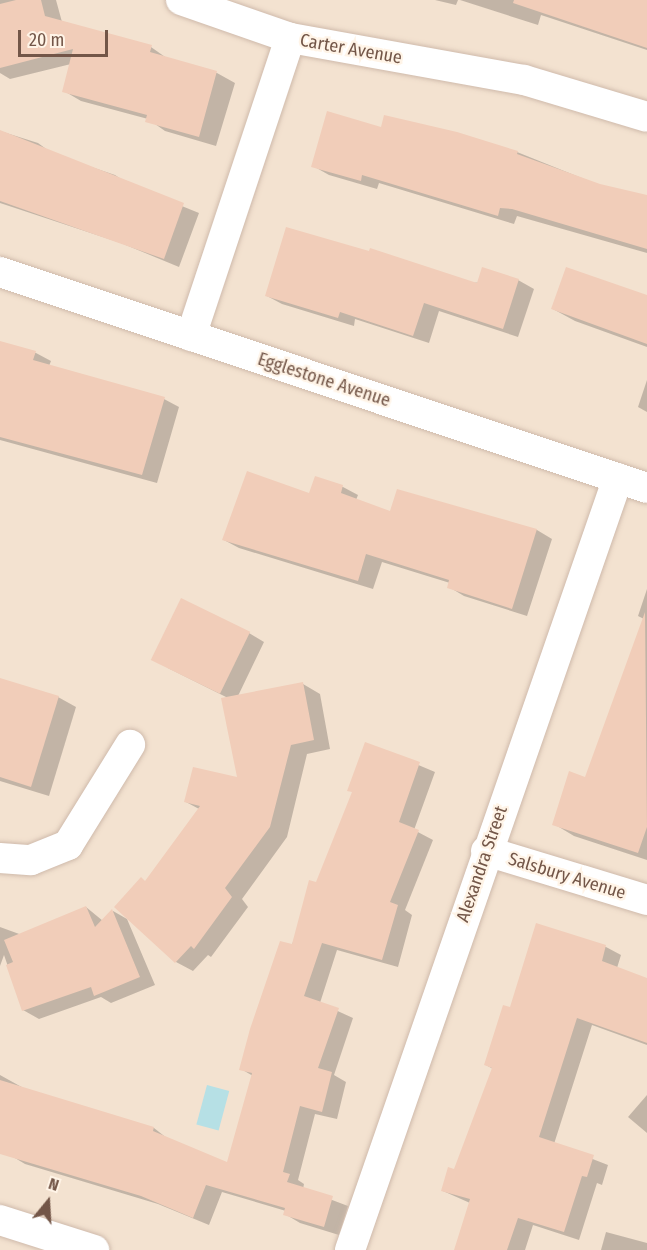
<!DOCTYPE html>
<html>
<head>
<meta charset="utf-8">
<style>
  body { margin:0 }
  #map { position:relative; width:647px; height:1250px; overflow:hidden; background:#fcf0e1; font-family:"Fira Sans Condensed",sans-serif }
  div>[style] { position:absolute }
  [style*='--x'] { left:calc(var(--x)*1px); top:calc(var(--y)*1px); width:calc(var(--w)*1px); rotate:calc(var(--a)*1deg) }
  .residential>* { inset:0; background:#f3e2d0; transform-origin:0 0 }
  .water>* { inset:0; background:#b6e0e5; transform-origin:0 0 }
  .shadow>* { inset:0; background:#0003 }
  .building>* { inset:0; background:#f1cdb9; transform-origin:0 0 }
  .roads { filter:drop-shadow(0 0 2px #cfbaab) drop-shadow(0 0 2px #cfbaab) }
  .street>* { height:30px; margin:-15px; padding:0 15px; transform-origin:15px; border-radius:15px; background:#fff }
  span { translate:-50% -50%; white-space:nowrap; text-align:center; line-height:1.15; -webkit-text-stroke:4.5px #fff4e7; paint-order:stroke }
  .street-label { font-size:18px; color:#735648 }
  .north { position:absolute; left:18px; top:1172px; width:60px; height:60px; -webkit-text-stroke:4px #fff4e7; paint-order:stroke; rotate:18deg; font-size:16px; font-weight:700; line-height:24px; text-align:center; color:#735648 }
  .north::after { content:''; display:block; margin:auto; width:21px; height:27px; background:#735648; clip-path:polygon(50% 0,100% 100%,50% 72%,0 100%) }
  .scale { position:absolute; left:18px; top:30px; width:90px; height:27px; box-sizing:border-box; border:3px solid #735648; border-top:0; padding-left:8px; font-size:18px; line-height:21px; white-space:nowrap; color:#735648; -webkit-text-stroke:4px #fff4e7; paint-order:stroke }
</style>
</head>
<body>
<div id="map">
  <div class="residential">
    <div style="left:0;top:0;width:647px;height:1250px"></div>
  </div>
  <div class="water">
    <div style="left:207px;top:1085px;width:23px;height:41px;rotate:15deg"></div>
  </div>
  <div class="shadow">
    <div style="clip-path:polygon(0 0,56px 0,62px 22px,151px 47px,168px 59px,217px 73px,235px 83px,216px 146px,165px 131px,148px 119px,81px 101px,64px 91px,71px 64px,10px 79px,0 73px)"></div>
    <div style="clip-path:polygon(435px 0,458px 0,456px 5px)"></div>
    <div style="clip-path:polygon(460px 0,647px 0,647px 50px,541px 15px,538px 25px)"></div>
    <div style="clip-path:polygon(382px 128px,517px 152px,599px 185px,647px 198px,647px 253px,517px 216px,514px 224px,379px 183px,377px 189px,329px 175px,313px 166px)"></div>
    <div style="clip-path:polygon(0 131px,38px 143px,53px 154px,115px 175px,130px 185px,199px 213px,179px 267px,121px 243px,0 203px)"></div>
    <div style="clip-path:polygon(518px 280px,534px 289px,518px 337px,439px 311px,429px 343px,355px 319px,354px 326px,282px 304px,267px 296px)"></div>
    <div style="clip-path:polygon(647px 297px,647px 347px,575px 321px,553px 309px)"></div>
    <div style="clip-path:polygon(0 342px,36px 353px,51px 361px,49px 366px,164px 399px,179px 407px,157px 483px,0 440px)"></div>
    <div style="clip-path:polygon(647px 380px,647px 412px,638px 407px)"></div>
    <div style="clip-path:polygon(316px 478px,343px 487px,358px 495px,356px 500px,391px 513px,398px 491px,537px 530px,552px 539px,527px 616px,464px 596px,449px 587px,450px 583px,382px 562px,373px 589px,239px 548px,224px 540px,310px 495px)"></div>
    <div style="clip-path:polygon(647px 589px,647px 860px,574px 836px,554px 824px,586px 779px,644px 619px,638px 616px)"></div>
    <div style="clip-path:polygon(249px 633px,264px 642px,238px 696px,303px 684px,320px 694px,330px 749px,307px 754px,287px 837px,242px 899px,248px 907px,211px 957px,208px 955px,193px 971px,176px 962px,146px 882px,199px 809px,186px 802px,238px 779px,228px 698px,168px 668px)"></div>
    <div style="clip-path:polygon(0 680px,58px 697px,76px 707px,49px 796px,0 781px)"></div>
    <div style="clip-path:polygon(366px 743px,435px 772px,414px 830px,433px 840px,405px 910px,412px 915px,398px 967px,337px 950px,320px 1003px,353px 1018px,334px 1075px,346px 1082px,337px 1119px,315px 1114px,298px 1180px,304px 1184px,303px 1189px,348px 1206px,339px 1235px,300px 1223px,285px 1214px,286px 1211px,222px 1192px,209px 1225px,158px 1204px,25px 1164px,0 1149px,0 1075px,27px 1090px,154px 1128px,168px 1139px,228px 1164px,253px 1076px,241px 1069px,354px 793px)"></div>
    <div style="clip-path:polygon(86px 907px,103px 921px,113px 911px,127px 919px,155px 985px,111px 1003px,101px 997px,39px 1019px,23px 1010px,4px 955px,0 966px,0 927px,22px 935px)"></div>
    <div style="clip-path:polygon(537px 925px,606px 947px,621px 955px,617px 968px,647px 979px,647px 1045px,592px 1025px,554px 1144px,608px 1165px,602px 1185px,597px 1183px,579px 1240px,533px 1225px,525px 1250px,455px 1250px,470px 1203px,443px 1191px,455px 1171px,493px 1069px,486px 1065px,511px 1009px)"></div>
    <div style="clip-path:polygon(647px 1095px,647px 1133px,628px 1117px)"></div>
    <div style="clip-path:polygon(606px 1232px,647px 1243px,647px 1250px,601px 1250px)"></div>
  </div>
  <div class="building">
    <div style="clip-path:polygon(16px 0,41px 0,45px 16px,152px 45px,150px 52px,217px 71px,199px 137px,145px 122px,147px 115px,62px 92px,73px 49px,0 68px,0 4px)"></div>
    <div style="clip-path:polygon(514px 0,647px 0,647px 48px,513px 3px)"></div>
    <div style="clip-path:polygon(327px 111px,381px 127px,384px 115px,457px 132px,518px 151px,517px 154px,600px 184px,647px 195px,647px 249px,512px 209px,500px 208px,498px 216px,362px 175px,361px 181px,311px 167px)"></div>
    <div style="clip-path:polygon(0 130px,184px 203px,164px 259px,0 201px)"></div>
    <div style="clip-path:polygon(286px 227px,369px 251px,370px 248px,477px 283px,482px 267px,519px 279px,503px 329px,424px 303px,413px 336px,340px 312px,338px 318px,265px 296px)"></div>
    <div style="clip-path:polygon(566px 267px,647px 295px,647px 344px,551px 309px)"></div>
    <div style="clip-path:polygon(0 341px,36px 351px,33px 360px,165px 397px,142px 475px,0 437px)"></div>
    <div style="clip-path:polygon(247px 471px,309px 493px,315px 476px,343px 485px,341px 493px,390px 511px,397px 489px,537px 529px,512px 609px,447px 588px,449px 580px,366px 554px,358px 581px,222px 540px)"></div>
    <div style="left:181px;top:598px;width:77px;height:69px;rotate:26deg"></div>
    <div style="clip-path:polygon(645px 612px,647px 827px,638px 853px,552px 825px,569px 771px,585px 777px)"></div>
    <div style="clip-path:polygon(0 678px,59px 696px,31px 787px,0 777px)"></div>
    <div style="clip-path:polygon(303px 682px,314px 740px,291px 745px,270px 827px,225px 888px,232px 897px,194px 949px,191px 946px,175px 963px,114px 907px,141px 877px,145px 881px,200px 806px,184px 802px,193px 767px,237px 777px,221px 698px)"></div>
    <div style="clip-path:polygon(365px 742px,420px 762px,399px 822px,419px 830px,390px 902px,398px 905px,382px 960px,322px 943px,304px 996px,339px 1008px,318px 1068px,332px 1072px,322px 1112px,300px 1106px,283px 1172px,290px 1174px,287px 1182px,333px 1196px,324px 1227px,283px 1215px,285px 1208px,206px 1185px,193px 1218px,141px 1196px,0 1154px,0 1080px,154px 1127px,153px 1131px,227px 1162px,252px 1073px,239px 1070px,250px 1029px,280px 941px,292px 944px,309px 880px,316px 882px,352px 792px,347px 791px)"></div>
    <div style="clip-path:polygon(86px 906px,95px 927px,112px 909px,140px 977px,94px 996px,91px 987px,22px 1011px,6px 965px,13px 962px,4px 940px)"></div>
    <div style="clip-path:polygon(536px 923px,606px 945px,602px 961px,647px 978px,647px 1043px,577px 1018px,539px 1137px,594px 1155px,587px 1177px,582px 1176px,564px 1232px,518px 1218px,507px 1250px,454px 1250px,470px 1199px,441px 1191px,448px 1167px,454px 1169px,492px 1068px,484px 1065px,503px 1005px,510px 1007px)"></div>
  </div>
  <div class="roads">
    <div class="street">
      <div style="--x:181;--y:0;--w:115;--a:19.2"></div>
      <div style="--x:290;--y:38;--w:238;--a:10.2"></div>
      <div style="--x:524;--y:80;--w:128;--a:16.7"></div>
      <div style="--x:0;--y:272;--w:682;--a:18.46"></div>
      <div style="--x:191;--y:336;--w:314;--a:-71.6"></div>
      <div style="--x:486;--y:851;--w:168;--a:16.9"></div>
      <div style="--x:0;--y:858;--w:31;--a:4"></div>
      <div style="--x:31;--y:860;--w:40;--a:-22"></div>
      <div style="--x:68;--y:845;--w:118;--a:-58.2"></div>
      <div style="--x:0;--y:1220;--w:99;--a:17.7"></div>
      <div style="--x:350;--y:1250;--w:817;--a:-70.86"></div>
    </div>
  </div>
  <div class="street-label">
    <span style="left:351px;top:49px;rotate:10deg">Carter Avenue</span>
    <span style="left:324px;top:380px;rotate:18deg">Egglestone Avenue</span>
    <span style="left:482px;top:864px;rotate:-71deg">Alexandra Street</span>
    <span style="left:567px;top:876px;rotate:17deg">Salsbury Avenue</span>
  </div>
  <div class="north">N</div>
  <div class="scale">20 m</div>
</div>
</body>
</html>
